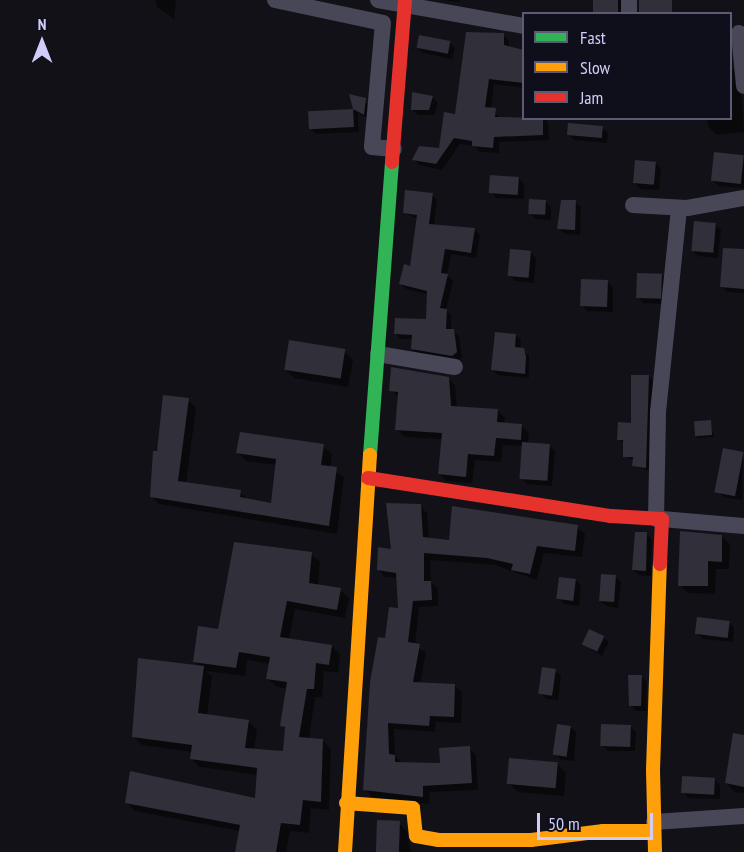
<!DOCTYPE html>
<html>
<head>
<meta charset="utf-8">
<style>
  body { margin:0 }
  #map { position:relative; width:744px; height:852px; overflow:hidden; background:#121118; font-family:"PT Sans Narrow",sans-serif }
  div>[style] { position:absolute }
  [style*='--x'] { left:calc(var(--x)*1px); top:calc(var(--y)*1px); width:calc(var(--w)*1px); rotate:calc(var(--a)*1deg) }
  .shadow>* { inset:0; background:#0007 }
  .building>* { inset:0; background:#302f3a; transform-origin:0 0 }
  .street>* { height:16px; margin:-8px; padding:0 8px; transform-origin:8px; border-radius:8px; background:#474758 }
  .fast>* { height:14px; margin:-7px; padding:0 7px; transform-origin:7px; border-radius:7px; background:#30b455 }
  .slow>* { height:14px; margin:-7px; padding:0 7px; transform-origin:7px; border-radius:7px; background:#ff9f0a }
  .jam>* { height:14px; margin:-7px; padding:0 7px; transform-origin:7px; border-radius:7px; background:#e5322d }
  span { translate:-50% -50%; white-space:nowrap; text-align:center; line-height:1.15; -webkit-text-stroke:5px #0f0e1b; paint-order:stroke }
  .legend { position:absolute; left:522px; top:12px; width:210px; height:108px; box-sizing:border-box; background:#0f0e1b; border:2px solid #5c5b74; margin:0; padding:8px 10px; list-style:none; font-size:18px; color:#d0cef9 }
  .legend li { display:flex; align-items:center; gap:12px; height:30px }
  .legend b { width:30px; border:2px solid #5c5b74 }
  .north { position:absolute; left:12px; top:12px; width:60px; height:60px; -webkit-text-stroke:4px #0f0e1b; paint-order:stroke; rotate:0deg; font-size:16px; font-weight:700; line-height:24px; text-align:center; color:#d0cef9 }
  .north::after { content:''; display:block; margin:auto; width:21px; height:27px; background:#d0cef9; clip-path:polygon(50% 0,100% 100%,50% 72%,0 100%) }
  .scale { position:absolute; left:537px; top:813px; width:116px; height:27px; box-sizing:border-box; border:3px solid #d0cef9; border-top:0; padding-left:8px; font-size:18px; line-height:21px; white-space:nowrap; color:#d0cef9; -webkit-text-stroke:4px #0f0e1b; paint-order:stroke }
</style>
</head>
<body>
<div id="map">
  <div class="shadow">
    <div style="clip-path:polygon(156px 0,176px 0,174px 19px,156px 6px)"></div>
    <div style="clip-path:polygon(439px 0,460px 0,460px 2px)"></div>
    <div style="clip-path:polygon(594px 0,624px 0,628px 14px,593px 14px)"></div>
    <div style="clip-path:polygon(503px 35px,509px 41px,509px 48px,524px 51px,524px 88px,494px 84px,491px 109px,501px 118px,544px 118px,548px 122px,549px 140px,499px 142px,499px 153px,480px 152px,474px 146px,460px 144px,442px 170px,419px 165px,414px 159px,440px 150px)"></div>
    <div style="clip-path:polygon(449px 42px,455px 48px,452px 59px,423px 53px,417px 48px)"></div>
    <div style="clip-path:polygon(731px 67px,740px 76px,744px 132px,716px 135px,708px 126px,707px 118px,730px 118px)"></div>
    <div style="clip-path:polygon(351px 96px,371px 105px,370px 119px,358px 114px,359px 132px,316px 134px,310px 128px,310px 112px,355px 111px)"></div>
    <div style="clip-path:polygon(432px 97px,438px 103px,434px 115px,418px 115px,412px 109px)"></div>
    <div style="clip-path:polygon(603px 128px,608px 133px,607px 143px,574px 140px,568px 134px)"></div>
    <div style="clip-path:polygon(716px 154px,744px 156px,744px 188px,719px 186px,713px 181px)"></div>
    <div style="clip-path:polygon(656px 163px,661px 169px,659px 190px,640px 189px,635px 183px)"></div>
    <div style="clip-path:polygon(519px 178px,524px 184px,524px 199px,496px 198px,491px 192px)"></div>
    <div style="clip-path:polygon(432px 195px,437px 200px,434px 226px,474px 229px,480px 235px,476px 258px,451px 254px,447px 275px,453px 281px,446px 310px,451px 315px,451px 330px,459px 336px,462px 358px,458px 360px,418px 354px,412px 348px,413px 339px,401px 339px,395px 333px,428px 321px,428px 294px,406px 289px,401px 284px,411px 268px,418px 219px,404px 213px)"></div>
    <div style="clip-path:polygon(545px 201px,551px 207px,551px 220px,536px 219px,530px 214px)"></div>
    <div style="clip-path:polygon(575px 202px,581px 207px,580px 235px,565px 234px,559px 229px)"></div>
    <div style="clip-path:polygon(715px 224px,721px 230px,718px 258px,698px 256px,693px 251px)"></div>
    <div style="clip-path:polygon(744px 251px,744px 293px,727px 292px,721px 286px)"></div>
    <div style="clip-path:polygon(530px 252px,536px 258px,534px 283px,515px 281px,509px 275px)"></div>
    <div style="clip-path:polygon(661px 275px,667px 281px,664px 304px,643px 303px,638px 297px)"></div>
    <div style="clip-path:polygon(607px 281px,613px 287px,613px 312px,587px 311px,582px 305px)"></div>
    <div style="clip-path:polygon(516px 335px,521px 340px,520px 349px,529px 355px,529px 378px,498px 375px,492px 370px)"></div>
    <div style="clip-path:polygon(344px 351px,353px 360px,348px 387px,294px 378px,285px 369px)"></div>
    <div style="clip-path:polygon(649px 376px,653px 381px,650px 471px,634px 466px,634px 461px,624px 456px,624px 444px,619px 439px,633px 425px)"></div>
    <div style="clip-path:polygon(448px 378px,455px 385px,457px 408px,497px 410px,505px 418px,504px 424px,522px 426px,529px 433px,528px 443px,549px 445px,555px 451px,552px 486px,527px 484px,521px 478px,524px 446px,503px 445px,501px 462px,475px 460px,472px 483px,446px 481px,439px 474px,443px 439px,404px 437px,397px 429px,398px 397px,391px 390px)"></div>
    <div style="clip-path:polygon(188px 400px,196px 408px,186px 484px,240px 492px,248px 500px,272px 504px,277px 465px,246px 461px,238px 453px,323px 446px,332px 454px,330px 468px,344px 477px,337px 534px,159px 504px,151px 496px,158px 453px)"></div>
    <div style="clip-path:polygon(710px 422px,714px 437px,698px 438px,696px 436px)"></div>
    <div style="clip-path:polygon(743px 453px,742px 500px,723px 497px,718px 491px)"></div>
    <div style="clip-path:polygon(420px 506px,427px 513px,429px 539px,450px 541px,577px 527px,585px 534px,582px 557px,544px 553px,537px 580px,495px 565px,430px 560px,431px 582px,438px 589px,438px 606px,419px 607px,415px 645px,426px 653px,420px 684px,454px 685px,462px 692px,461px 723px,436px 722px,435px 732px,394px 729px,395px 756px,402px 763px,441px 764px,469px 748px,476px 755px,478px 790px,430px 792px,429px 804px,372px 797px,365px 789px,387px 640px,399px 610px,398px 578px,385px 577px,378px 569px)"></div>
    <div style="clip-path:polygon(647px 534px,652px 540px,651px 576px,639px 575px,633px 570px)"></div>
    <div style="clip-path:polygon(722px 536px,730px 544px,729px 569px,716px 569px,715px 594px,688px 593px,680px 585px)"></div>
    <div style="clip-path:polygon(evenodd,311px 554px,320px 562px,318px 586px,340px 590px,349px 598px,345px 618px,295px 609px,289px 640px,332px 646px,340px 655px,338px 673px,324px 671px,322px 697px,315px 697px,309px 739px,322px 740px,331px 749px,329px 810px,311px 808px,309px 833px,290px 831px,286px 852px,237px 852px,240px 831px,135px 811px,126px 802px,256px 800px,258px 775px,200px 767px,191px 759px,192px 752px,142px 745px,133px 736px,200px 668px,195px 662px,219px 631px,311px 554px,247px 660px,270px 664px,268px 679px,277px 687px,288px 689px,282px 725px,286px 729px,284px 753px,254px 750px,257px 730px,248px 721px,207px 715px,212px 677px,206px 671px,245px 676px,247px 660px)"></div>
    <div style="clip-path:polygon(615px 576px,621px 582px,618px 608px,606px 606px,600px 601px)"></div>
    <div style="clip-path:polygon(576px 580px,581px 586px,579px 606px,564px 604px,558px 598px)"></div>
    <div style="clip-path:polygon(729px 622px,734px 628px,733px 642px,703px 639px,697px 633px)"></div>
    <div style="clip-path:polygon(603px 637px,609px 642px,602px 656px,583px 644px)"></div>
    <div style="clip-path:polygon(555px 670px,561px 676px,558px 700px,546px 699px,541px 694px)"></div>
    <div style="clip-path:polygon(642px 677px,647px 682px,646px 711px,636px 711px,630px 705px)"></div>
    <div style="clip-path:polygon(630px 726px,636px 732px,635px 751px,608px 751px,602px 745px)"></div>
    <div style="clip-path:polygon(571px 727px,576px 733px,574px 761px,561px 760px,555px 754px)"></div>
    <div style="clip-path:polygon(744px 737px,744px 793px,735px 792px,726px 783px)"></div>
    <div style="clip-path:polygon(557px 764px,566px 773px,564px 796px,518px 792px,509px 784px)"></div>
    <div style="clip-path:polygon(714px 779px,720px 785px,720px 799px,688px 798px,683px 792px)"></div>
    <div style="clip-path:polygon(399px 823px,407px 831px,411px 852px,378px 852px)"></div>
  </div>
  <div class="building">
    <div style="left:593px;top:0;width:25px;height:14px"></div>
    <div style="left:639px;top:0;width:33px;height:14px"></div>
    <div style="clip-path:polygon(466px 32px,504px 33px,504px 45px,524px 50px,524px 83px,489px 79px,485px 107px,496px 108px,495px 117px,543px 118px,543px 135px,494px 137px,493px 148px,472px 146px,472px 141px,454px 138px,436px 164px,412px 160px,419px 146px,439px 148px,444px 112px,455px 114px)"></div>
    <div style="left:419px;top:35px;width:32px;height:13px;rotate:11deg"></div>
    <div style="clip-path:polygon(412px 92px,433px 96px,429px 110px,411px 110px)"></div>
    <div style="clip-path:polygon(349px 94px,366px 98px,364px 115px,353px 109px)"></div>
    <div style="left:353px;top:109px;width:18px;height:45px;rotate:87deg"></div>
    <div style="left:568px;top:123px;width:35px;height:12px;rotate:5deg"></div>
    <div style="left:714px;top:152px;width:30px;height:29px;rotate:6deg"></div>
    <div style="left:635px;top:160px;width:21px;height:23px;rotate:5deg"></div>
    <div style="left:490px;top:175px;width:29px;height:18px;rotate:4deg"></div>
    <div style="clip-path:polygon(405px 190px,433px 193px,429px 224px,475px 228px,471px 253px,445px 249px,441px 273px,448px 274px,440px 308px,447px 309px,446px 329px,454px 329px,457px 352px,452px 356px,411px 349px,412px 335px,394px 334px,395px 318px,426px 319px,427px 291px,399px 284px,404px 264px,410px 266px,417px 215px,403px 213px)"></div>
    <div style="left:529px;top:199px;width:17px;height:15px;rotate:3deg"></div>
    <div style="clip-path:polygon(561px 200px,576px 200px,575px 230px,557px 229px)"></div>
    <div style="left:694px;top:221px;width:22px;height:30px;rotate:5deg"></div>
    <div style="clip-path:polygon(723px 248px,744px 249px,744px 289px,720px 287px)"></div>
    <div style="left:510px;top:249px;width:21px;height:27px;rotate:5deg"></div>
    <div style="left:637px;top:273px;width:25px;height:25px;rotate:2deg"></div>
    <div style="left:581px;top:279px;width:27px;height:27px;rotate:2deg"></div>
    <div style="clip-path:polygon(495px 332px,516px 334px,515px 347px,524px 348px,526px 357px,525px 374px,491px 370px)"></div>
    <div style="left:289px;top:340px;width:57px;height:30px;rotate:9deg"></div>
    <div style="clip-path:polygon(391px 367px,449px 377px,451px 406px,498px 409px,497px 422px,522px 424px,521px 440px,496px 438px,494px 456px,468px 454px,466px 477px,438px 474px,442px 433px,395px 430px,398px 392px,389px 391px)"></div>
    <div style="clip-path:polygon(631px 375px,649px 375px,646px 468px,632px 466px,633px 457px,623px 457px,623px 440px,617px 440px,618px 422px,631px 423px)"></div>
    <div style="clip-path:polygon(163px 395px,189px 398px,178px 481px,241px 490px,240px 497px,271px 503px,276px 459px,236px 453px,240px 432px,324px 444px,321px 465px,337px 467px,329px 526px,150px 497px,153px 451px,157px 451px)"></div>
    <div style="left:711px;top:420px;width:15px;height:17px;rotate:86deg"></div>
    <div style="left:522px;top:442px;width:28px;height:37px;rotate:4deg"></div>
    <div style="left:723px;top:448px;width:21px;height:45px;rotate:11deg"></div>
    <div style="clip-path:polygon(386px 503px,421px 504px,423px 537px,449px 540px,452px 506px,578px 525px,575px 551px,537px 546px,530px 574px,511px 570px,513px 564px,487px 558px,424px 553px,424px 581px,431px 581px,432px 600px,413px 601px,408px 642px,420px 644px,413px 682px,455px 684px,454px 717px,430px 716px,429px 726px,388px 723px,389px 754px,395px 755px,395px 762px,440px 763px,439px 748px,470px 746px,472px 783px,423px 786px,423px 797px,363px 790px,370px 682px,378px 637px,385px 638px,389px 607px,398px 608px,396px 573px,377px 570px,378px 547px,391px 549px)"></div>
    <div style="clip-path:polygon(680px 531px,722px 535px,722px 562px,708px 561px,708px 586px,678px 586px)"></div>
    <div style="clip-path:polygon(635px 532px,647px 532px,646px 571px,632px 570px)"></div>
    <div style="clip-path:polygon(234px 542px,312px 552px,309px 583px,341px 588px,337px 610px,287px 601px,280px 637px,332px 645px,329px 665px,316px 663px,314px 689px,307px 689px,299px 737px,323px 739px,321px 802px,303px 800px,300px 825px,281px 823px,276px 852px,235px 852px,240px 825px,125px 803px,130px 771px,255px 798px,257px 768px,190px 759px,192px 745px,132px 737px,138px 658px,204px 666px,198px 713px,249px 720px,245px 748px,283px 751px,285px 727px,280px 726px,287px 682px,266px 679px,270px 657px,239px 652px,236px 668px,193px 662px,198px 626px,218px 629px)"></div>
    <div style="left:601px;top:574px;width:15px;height:27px;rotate:4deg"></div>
    <div style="left:559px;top:577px;width:17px;height:22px;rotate:7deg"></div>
    <div style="left:697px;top:617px;width:33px;height:17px;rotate:7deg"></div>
    <div style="left:589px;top:629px;width:17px;height:17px;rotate:25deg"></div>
    <div style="left:542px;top:667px;width:14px;height:27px;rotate:8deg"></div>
    <div style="clip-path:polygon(628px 675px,642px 675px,641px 706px,629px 706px)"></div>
    <div style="left:557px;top:724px;width:14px;height:31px;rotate:8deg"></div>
    <div style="left:601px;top:724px;width:30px;height:22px;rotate:2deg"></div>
    <div style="clip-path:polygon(733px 733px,744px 735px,744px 787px,725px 783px)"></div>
    <div style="left:509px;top:758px;width:49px;height:26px;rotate:5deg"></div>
    <div style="left:682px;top:776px;width:33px;height:17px;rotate:3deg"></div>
    <div style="left:377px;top:820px;width:23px;height:32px;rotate:2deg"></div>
  </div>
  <div class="street">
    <div style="--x:275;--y:0;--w:110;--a:12"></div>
    <div style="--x:383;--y:23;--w:124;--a:95.1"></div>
    <div style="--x:372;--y:147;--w:22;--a:5"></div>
    <div style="--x:378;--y:0;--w:148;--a:10.1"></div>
    <div style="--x:629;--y:14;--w:14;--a:-90"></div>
    <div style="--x:739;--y:33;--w:53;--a:84.6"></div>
    <div style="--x:633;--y:205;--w:54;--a:3.2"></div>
    <div style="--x:687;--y:208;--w:58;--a:-10"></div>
    <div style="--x:378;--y:354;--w:78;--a:9.6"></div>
    <div style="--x:656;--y:519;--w:107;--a:-88.9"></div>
    <div style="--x:658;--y:412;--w:205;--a:-84.1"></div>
    <div style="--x:662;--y:519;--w:82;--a:4.9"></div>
    <div style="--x:654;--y:822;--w:90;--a:-3.8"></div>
  </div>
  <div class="fast">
    <div style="--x:370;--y:455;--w:294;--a:-85.7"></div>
  </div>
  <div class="slow">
    <div style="--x:346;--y:803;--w:67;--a:4.3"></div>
    <div style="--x:413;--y:808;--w:28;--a:84"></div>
    <div style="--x:416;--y:836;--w:23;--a:10"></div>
    <div style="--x:439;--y:840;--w:92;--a:0"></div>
    <div style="--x:531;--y:840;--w:73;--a:-7.1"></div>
    <div style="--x:603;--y:831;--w:51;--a:0"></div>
    <div style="--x:345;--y:852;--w:398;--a:-86.4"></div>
    <div style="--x:655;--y:852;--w:82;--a:-91.4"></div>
    <div style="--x:653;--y:770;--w:206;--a:-88.1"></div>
  </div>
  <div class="jam">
    <div style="--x:392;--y:162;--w:163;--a:-85.4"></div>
    <div style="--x:368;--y:478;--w:246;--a:8.9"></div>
    <div style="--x:611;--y:516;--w:51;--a:3.4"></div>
    <div style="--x:662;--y:519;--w:45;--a:92.5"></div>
  </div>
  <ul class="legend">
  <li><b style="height:8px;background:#30b455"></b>Fast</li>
  <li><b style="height:8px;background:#ff9f0a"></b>Slow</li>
  <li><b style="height:8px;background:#e5322d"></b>Jam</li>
  </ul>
  <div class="north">N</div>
  <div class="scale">50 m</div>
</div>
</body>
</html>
